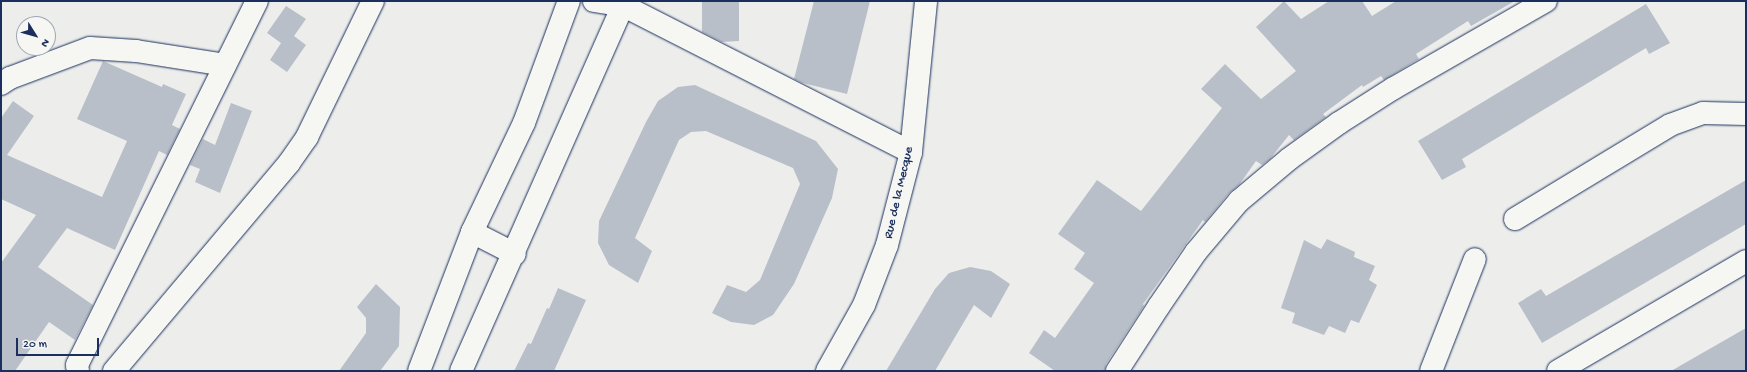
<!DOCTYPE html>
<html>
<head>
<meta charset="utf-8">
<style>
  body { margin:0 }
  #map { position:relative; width:1747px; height:372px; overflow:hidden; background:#edeeec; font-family:"Gochi Hand",sans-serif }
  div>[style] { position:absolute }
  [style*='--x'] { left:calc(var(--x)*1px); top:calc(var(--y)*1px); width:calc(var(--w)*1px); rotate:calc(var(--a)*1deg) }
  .building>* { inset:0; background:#b9bfc8 }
  .roads { filter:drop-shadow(0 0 1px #1b2f5e) drop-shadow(0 0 1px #1b2f5e) }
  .minor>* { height:22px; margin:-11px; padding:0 11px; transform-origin:11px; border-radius:11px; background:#f6f6f2 }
  .tertiary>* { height:22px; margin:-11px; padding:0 11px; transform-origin:11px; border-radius:11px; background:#f6f6f2 }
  span { translate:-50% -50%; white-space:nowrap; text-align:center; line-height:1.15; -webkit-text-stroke:4px #f6f6f2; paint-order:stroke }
  .street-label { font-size:13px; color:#1b2f5e }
  .frame { position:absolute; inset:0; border:2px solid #1b2f5e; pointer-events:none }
  .north { position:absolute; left:16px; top:16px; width:40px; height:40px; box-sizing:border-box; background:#f6f6f2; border:1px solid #9ea6b7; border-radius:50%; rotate:127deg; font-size:11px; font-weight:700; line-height:16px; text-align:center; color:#1b2f5e }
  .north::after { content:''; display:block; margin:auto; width:14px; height:18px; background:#1b2f5e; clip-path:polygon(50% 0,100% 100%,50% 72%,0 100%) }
  .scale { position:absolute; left:16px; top:338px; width:83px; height:18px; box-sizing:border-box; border:2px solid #1b2f5e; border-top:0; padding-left:5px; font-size:12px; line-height:14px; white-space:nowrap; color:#1b2f5e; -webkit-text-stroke:3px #f6f6f2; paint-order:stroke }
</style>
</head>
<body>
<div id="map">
  <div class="building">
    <div style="clip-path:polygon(702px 1px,739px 1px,739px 41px,722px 42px,702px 32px)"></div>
    <div style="clip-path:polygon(814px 1px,870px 1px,847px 94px,803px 83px,794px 79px)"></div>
    <div style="clip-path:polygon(1284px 1px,1301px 19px,1329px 1px,1362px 1px,1372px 16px,1396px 1px,1515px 1px,1471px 26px,1468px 21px,1416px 54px,1419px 59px,1384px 80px,1381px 76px,1363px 87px,1362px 85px,1323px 114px,1326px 117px,1294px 140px,1289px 135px,1270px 159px,1262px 165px,1256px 161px,1239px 185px,1229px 193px,1205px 222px,1203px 220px,1143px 304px,1144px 306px,1106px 364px,1105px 371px,1055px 371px,1029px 353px,1044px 330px,1055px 338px,1094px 283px,1074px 269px,1085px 253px,1058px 234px,1097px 180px,1141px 211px,1222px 108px,1201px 89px,1225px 64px,1261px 99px,1296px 71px,1256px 27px)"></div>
    <div style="clip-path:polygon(1646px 4px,1670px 43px,1649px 54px,1646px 48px,1462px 159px,1466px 167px,1442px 180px,1418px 141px)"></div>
    <div style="clip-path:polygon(286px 6px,306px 19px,294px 36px,306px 45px,287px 72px,270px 60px,281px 43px,267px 33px)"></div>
    <div style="clip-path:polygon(103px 61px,162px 87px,163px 84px,186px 94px,172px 125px,180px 129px,167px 155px,159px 151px,115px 250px,67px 228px,38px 267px,93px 305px,75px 340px,49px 322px,15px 371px,1px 371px,1px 263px,36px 215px,1px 199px,1px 118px,13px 101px,34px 116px,7px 155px,102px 197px,127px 141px,77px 119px)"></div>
    <div style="clip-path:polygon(695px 85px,816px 141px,838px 169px,832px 198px,794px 284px,773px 315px,754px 325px,731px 322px,712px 313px,727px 285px,746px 292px,760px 280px,800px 184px,793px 168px,706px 131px,691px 132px,679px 140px,635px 238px,652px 251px,638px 283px,609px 265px,598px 243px,599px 221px,646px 122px,658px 101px,678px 87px)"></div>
    <div style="clip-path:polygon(231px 103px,252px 111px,220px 193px,195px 182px,200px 169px,190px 165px,203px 139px,215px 145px)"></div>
    <div style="clip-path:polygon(1746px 180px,1746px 224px,1542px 343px,1518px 303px,1541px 289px,1546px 296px)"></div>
    <div style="clip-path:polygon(1327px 239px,1355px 252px,1354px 257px,1375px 266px,1369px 280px,1377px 285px,1359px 323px,1351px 320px,1345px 333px,1329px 326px,1324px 335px,1292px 323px,1295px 313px,1281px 308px,1304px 240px,1321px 249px)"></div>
    <div style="clip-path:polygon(970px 267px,991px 271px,1010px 284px,991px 318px,974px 305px,935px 371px,886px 371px,935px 289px,949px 273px)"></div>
    <div style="clip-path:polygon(376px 284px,400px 307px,399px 346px,380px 371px,339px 371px,366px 333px,366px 318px,357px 307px)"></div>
    <div style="clip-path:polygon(558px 288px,586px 300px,554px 371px,514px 371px,528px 343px,531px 344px,547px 308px,549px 309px)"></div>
    <div style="clip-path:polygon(1746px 328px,1746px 371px,1671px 371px)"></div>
  </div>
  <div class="roads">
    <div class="minor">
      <div style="--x:594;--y:1;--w:30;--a:9"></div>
      <div style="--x:624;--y:6;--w:322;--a:27"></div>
      <div style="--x:1;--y:84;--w:11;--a:-34"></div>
      <div style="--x:10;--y:78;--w:85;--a:-20.6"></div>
      <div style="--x:90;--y:48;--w:46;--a:3.7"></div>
      <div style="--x:136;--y:51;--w:90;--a:8.9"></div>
      <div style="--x:1515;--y:219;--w:181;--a:-31.2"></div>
      <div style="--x:1670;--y:125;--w:35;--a:-20"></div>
      <div style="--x:1703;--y:113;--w:43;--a:1.3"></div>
      <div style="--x:472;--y:232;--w:48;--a:27.1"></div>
      <div style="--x:78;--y:371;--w:6;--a:-99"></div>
      <div style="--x:77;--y:365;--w:406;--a:-63.7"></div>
      <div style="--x:114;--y:371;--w:272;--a:-49.9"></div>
      <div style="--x:289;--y:163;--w:32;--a:-55"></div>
      <div style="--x:307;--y:137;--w:151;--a:-64.1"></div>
      <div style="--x:419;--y:371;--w:149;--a:-69.1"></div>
      <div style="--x:472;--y:232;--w:121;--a:-64.5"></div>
      <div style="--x:524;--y:123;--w:130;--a:-69.8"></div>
      <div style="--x:461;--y:371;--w:405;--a:-66.1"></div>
      <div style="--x:1117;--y:371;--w:77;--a:-57.1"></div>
      <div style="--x:1159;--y:306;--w:65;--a:-55.6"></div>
      <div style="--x:1196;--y:252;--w:67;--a:-49.9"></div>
      <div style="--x:1239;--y:201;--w:65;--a:-40"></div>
      <div style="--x:1289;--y:159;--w:62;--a:-35.8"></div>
      <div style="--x:1339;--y:123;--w:65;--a:-32.5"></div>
      <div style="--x:1394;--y:88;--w:175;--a:-29.8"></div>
      <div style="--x:1431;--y:371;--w:120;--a:-68.6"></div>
      <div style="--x:1558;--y:371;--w:218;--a:-30.3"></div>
    </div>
    <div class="tertiary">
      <div style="--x:827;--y:371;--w:76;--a:-60.7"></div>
      <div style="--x:864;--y:305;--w:64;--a:-69"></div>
      <div style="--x:887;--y:245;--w:96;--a:-75.5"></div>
      <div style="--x:911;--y:152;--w:152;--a:-84.3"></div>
    </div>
  </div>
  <div class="street-label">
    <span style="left:900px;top:193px;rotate:-77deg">Rue de la Mecque</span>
  </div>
  <div class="frame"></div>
  <div class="north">N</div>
  <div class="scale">20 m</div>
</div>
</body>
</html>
